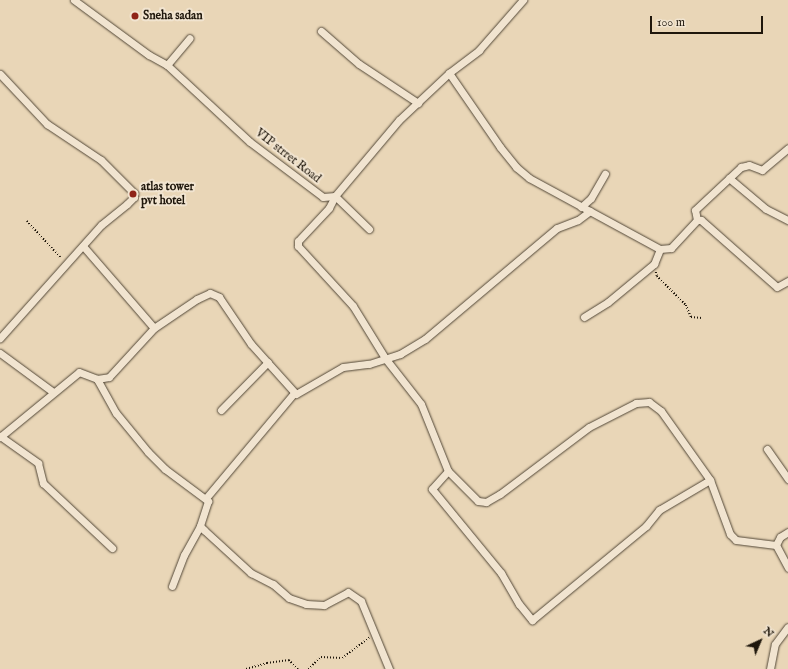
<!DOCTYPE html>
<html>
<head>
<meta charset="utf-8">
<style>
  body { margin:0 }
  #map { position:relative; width:788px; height:669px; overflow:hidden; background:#e9d6b7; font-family:"IM FELL English",serif }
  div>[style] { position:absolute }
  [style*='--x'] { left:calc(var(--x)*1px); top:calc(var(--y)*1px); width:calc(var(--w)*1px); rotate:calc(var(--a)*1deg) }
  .path>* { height:1.5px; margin-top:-0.75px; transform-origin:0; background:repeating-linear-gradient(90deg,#1f170c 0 1px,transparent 0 3px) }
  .roads { filter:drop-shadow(0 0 1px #524737) drop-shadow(0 0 1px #524737) }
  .minor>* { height:7px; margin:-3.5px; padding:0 3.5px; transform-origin:3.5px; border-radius:3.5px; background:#f1e4d0 }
  .dots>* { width:11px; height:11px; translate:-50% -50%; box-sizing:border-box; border:2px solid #f1e4d0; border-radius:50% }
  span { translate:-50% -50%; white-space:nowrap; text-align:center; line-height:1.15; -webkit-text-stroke:4px #f1e4d0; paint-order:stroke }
  .poi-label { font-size:12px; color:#1f170c; font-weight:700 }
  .left { translate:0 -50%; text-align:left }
  .street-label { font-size:12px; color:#1f170c }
  .north { position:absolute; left:740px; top:621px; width:40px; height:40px; -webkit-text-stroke:3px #f1e4d0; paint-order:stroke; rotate:44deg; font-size:11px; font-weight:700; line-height:16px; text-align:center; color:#1f170c }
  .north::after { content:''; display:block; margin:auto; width:14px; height:18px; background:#1f170c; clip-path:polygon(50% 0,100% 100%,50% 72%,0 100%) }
  .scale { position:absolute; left:650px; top:16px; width:113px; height:18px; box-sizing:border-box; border:2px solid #1f170c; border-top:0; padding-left:5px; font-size:12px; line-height:14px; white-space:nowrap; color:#1f170c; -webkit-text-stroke:3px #f1e4d0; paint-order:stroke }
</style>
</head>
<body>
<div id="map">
  <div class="path">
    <div style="--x:27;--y:221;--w:50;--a:47.4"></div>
    <div style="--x:656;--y:272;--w:4;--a:76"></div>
    <div style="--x:657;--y:276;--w:41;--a:45"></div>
    <div style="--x:686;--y:305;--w:13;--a:67"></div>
    <div style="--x:691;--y:317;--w:11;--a:5"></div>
    <div style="--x:246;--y:669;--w:22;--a:-16"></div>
    <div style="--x:267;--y:663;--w:22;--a:-8"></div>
    <div style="--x:289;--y:660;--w:13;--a:45"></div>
    <div style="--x:308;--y:669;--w:18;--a:-43"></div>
    <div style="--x:321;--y:657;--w:21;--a:3"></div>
    <div style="--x:342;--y:658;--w:34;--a:-37"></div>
  </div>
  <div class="roads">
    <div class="minor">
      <div style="--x:74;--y:0;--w:93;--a:36.3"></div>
      <div style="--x:149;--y:55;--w:21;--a:29"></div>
      <div style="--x:167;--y:65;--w:113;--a:42.9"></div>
      <div style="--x:250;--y:142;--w:91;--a:37"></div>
      <div style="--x:323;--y:197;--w:12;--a:-5"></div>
      <div style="--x:335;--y:196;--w:99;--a:-49.9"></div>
      <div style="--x:399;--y:120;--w:69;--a:-43.2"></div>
      <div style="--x:449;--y:73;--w:38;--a:-37"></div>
      <div style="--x:479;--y:50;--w:67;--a:-48.7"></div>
      <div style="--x:321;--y:31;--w:50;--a:41"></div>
      <div style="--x:359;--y:64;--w:71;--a:33.5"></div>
      <div style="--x:167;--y:65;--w:35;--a:-50"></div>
      <div style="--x:449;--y:73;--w:90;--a:55.4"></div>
      <div style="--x:500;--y:147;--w:26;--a:51"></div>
      <div style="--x:516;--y:167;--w:17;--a:40"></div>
      <div style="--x:529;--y:178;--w:149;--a:28.5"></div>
      <div style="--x:660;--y:249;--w:11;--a:-5"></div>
      <div style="--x:671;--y:248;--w:38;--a:-47"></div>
      <div style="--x:697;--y:220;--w:4;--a:0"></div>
      <div style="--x:701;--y:220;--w:101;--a:41.4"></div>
      <div style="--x:777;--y:287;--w:13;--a:-29"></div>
      <div style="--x:0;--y:74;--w:69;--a:46.8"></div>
      <div style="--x:47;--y:124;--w:65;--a:33.7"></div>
      <div style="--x:101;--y:160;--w:47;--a:45"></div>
      <div style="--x:134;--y:193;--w:4;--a:90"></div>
      <div style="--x:134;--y:197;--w:10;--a:135"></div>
      <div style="--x:127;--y:204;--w:33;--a:141"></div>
      <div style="--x:101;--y:225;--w:152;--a:131.8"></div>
      <div style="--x:729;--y:178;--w:48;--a:40"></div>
      <div style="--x:766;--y:209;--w:25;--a:27"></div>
      <div style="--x:581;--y:207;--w:13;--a:-42"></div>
      <div style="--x:591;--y:198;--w:28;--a:-60"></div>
      <div style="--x:697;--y:220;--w:10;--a:-101"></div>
      <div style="--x:695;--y:210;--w:63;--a:-43.1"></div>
      <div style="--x:741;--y:167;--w:8;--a:-14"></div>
      <div style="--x:749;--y:165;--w:14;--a:21"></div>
      <div style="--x:762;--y:170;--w:34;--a:-40"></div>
      <div style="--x:369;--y:229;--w:47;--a:-135.9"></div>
      <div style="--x:335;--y:196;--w:13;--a:117"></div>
      <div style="--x:329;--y:208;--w:45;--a:133.2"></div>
      <div style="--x:298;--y:241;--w:5;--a:90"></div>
      <div style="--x:298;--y:246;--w:81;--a:47.5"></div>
      <div style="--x:353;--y:306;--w:61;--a:58.4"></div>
      <div style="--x:385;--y:358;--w:58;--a:52"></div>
      <div style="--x:421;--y:404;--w:72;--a:68.1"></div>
      <div style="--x:448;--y:471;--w:42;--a:45"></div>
      <div style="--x:478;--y:501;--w:8;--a:7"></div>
      <div style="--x:486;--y:502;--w:16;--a:-30"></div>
      <div style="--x:500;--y:494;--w:111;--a:-37"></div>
      <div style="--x:589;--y:427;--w:53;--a:-27.1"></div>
      <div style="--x:636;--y:403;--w:13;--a:-4"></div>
      <div style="--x:649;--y:402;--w:15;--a:37"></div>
      <div style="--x:661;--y:411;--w:85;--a:54.6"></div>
      <div style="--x:710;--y:480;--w:58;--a:69.7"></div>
      <div style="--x:730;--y:534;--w:8;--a:45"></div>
      <div style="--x:736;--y:540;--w:40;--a:7.1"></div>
      <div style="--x:83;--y:246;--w:108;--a:49.1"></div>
      <div style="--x:584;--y:317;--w:28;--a:-32"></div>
      <div style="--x:608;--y:302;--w:60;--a:-39.6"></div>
      <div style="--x:654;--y:264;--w:16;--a:-68"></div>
      <div style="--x:0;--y:353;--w:66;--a:36.3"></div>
      <div style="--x:97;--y:379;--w:39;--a:61"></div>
      <div style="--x:116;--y:413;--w:50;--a:50.6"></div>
      <div style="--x:148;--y:452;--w:24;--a:45"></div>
      <div style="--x:165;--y:469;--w:54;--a:36.7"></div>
      <div style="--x:208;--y:501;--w:26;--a:108"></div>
      <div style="--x:200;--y:526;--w:6;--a:45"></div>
      <div style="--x:204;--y:530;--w:64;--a:42.5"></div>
      <div style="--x:251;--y:573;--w:25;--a:27"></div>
      <div style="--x:273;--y:584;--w:21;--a:41"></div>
      <div style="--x:289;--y:598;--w:18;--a:19"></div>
      <div style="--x:306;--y:604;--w:18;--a:3"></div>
      <div style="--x:324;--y:605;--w:27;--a:-28"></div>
      <div style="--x:348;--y:592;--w:16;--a:35"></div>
      <div style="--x:361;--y:601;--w:74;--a:67.6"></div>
      <div style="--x:221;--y:410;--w:67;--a:-45.6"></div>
      <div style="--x:0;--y:436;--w:47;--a:35.4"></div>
      <div style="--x:38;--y:463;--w:21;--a:76"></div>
      <div style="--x:43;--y:483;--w:95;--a:43.3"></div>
      <div style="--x:0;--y:437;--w:102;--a:-39.4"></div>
      <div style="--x:79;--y:372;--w:19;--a:21"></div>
      <div style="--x:97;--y:379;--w:12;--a:-9"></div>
      <div style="--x:109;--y:377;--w:67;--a:-47.4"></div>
      <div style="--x:154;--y:328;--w:52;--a:-34"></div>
      <div style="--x:197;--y:299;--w:14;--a:-25"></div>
      <div style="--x:210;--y:293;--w:10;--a:24"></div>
      <div style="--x:219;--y:297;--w:57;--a:55.8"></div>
      <div style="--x:251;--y:344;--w:67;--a:48"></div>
      <div style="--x:296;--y:394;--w:54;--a:-29.9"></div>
      <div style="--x:343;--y:367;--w:26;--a:-7"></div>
      <div style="--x:369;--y:364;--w:33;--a:-18"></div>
      <div style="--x:400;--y:354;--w:29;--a:-31"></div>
      <div style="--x:425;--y:339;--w:172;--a:-40.1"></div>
      <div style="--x:557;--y:228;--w:22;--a:-21"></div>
      <div style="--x:578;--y:220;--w:15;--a:-37"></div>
      <div style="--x:767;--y:449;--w:37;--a:55"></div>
      <div style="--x:448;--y:471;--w:24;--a:132"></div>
      <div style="--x:432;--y:489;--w:109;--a:50.6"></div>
      <div style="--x:501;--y:573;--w:36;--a:60"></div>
      <div style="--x:519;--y:604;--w:21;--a:51"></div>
      <div style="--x:532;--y:620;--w:148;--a:-39.5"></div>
      <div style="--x:646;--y:526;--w:21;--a:-51"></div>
      <div style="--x:659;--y:510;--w:59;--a:-30.5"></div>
      <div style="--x:206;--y:498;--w:137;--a:-50"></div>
      <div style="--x:788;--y:532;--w:9;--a:148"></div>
      <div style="--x:780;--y:537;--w:9;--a:117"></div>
      <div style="--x:776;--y:545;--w:26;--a:62"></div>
      <div style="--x:172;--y:586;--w:33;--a:-69"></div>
      <div style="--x:184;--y:555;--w:33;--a:-61"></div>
      <div style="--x:770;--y:669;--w:25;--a:-79"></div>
      <div style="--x:775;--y:644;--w:21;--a:-53"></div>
    </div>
  </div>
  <div class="dots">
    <div style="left:135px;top:16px;background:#8f2418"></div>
    <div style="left:133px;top:194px;background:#8f2418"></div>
  </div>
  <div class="poi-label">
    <span class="left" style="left:143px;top:16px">Sneha sadan</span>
    <span class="left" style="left:141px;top:194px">atlas tower<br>pvt hotel</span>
  </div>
  <div class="street-label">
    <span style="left:288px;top:156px;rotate:38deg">VIP strret Road</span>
  </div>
  <div class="north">N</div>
  <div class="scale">100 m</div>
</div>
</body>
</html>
